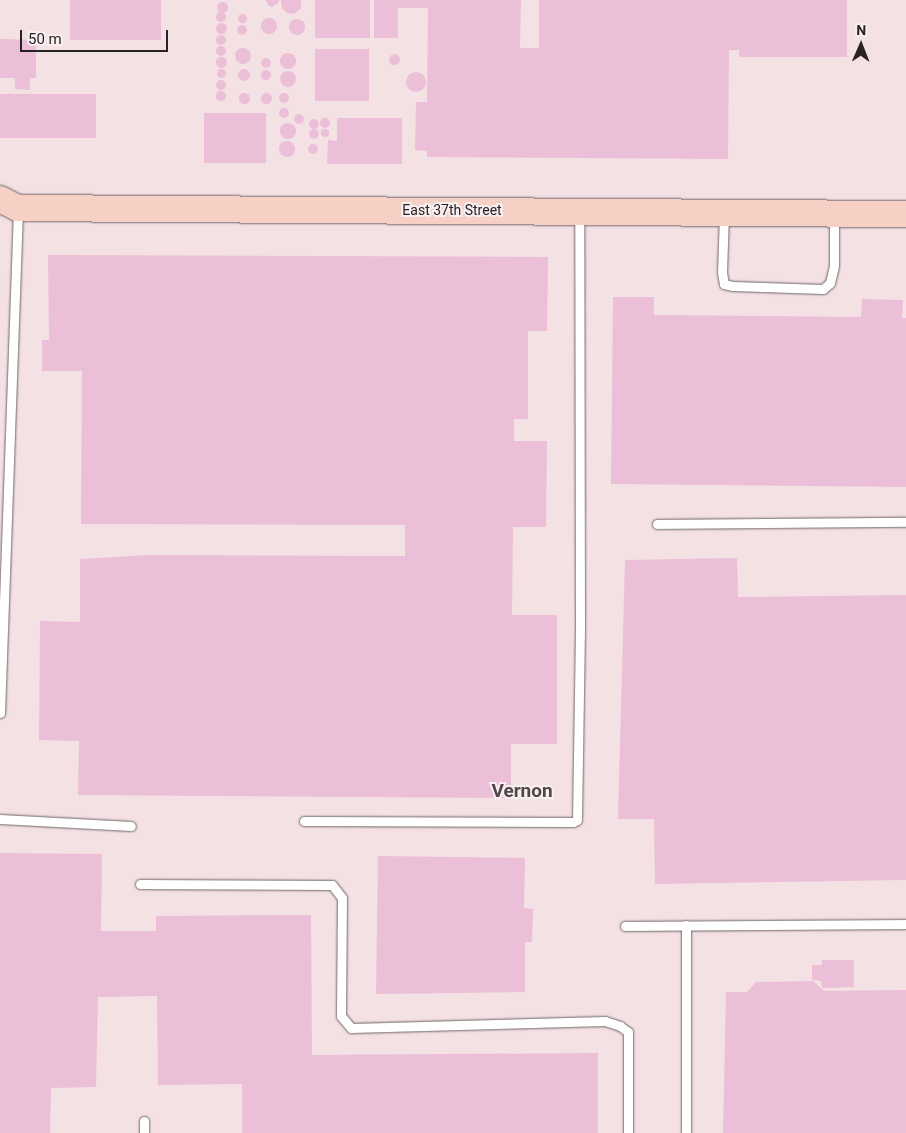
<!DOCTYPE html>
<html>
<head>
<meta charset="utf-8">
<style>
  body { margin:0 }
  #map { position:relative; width:906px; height:1133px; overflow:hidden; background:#f9eff0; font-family:Roboto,sans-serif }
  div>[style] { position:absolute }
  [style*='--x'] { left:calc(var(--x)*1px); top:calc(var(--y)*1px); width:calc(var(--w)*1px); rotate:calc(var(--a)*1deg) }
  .built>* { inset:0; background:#f4e1e3; transform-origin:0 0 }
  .building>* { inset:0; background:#ebbfd7; transform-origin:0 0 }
  .round { border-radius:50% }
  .roads { filter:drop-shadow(0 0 1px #6f6768) drop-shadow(0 0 1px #6f6768) }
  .lane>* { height:9px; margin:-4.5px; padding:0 4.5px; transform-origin:4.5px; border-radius:4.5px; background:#fff }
  .secondary>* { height:26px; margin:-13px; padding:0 13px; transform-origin:13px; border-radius:13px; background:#f7d0c5 }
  span { translate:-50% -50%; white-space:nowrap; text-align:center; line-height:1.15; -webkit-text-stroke:4px #f9eff0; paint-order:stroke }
  .street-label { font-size:14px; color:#272324 }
  .district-label { font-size:19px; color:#4f4748; font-weight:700 }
  .north { position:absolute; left:836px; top:20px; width:50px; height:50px; -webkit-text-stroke:4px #f9eff0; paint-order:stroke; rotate:1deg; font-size:14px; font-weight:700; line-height:20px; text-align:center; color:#272324 }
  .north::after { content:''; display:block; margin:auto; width:18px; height:22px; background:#272324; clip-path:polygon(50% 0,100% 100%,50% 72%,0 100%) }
  .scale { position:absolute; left:20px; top:30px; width:148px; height:22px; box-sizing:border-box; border:2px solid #272324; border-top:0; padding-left:6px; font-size:15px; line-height:18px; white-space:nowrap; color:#272324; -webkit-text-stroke:4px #f9eff0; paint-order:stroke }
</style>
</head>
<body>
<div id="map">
  <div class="built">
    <div style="left:0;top:0;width:906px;height:1133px"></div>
  </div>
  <div class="building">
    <div style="left:70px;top:0;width:91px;height:40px"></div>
    <div style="clip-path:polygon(266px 0,279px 0,279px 2px,272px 7px,268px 5px)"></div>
    <div style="clip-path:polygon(281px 0,301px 0,301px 8px,294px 14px,287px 13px,282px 8px)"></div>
    <div style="left:315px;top:0;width:55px;height:38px"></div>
    <div style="clip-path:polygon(374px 0,521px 0,520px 48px,539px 48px,539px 0,847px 0,847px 57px,739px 57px,739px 50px,729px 50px,728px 159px,427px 157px,427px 151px,415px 150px,416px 102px,427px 102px,428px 8px,398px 8px,398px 38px,374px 38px)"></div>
    <div class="round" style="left:216.5px;top:1.5px;width:11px;height:11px"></div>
    <div class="round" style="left:216px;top:12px;width:10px;height:10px"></div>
    <div class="round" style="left:237.5px;top:13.5px;width:9px;height:9px"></div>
    <div class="round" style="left:261px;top:18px;width:16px;height:16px"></div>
    <div class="round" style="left:289px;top:19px;width:16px;height:16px"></div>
    <div class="round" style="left:215.5px;top:22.5px;width:11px;height:11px"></div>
    <div class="round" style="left:237px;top:25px;width:10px;height:10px"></div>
    <div class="round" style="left:216px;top:35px;width:10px;height:10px"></div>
    <div style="clip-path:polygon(0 39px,36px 40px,36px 78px,30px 78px,30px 90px,15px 89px,15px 78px,0 78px)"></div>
    <div class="round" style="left:216px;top:46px;width:10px;height:10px"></div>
    <div class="round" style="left:235px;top:48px;width:16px;height:16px"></div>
    <div style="left:369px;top:49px;width:52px;height:54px;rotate:90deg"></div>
    <div class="round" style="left:280px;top:53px;width:16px;height:16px"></div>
    <div class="round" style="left:388.5px;top:53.5px;width:11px;height:11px"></div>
    <div class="round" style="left:215.5px;top:56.5px;width:11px;height:11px"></div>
    <div class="round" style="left:261px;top:58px;width:10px;height:10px"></div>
    <div class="round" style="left:216.5px;top:68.5px;width:9px;height:9px"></div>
    <div class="round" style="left:238px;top:69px;width:12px;height:12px"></div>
    <div class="round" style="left:261px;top:70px;width:10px;height:10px"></div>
    <div class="round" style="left:280px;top:71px;width:16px;height:16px"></div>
    <div class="round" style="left:406px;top:72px;width:20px;height:20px"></div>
    <div class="round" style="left:216px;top:80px;width:10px;height:10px"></div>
    <div class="round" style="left:216px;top:91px;width:10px;height:10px"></div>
    <div class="round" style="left:238.5px;top:92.5px;width:11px;height:11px"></div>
    <div class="round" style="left:260.5px;top:92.5px;width:11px;height:11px"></div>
    <div class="round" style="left:279px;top:93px;width:10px;height:10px"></div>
    <div style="left:0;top:94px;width:96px;height:44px"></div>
    <div class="round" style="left:279px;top:108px;width:10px;height:10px"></div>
    <div style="left:204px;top:113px;width:62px;height:50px"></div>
    <div class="round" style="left:294px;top:114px;width:10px;height:10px"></div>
    <div class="round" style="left:320px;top:118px;width:10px;height:10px"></div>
    <div style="clip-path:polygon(337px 118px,402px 118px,402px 164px,327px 164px,328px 140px,337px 141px)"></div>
    <div class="round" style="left:309px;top:119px;width:10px;height:10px"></div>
    <div class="round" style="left:280px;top:123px;width:16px;height:16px"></div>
    <div class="round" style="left:321px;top:129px;width:8px;height:8px"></div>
    <div class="round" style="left:309px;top:129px;width:10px;height:10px"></div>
    <div class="round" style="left:279px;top:141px;width:16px;height:16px"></div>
    <div class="round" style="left:308px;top:144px;width:10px;height:10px"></div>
    <div style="clip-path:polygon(48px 255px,548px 257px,547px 331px,528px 331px,528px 419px,514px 419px,514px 441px,547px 441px,546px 527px,513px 527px,512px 615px,557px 615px,557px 744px,511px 744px,511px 798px,78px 795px,79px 741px,39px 740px,40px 621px,80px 622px,80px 559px,148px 555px,405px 556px,405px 525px,81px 524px,82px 371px,42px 371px,42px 340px,49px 340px)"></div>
    <div style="clip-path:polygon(613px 297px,654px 297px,654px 315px,861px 317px,862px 299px,903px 300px,902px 318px,906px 318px,906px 487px,611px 484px)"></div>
    <div style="clip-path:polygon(737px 558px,738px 597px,906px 595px,906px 880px,655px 884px,654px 819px,618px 819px,625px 560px)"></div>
    <div style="clip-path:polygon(0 853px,102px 854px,101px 931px,156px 931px,156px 916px,311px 915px,312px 1055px,598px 1053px,598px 1133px,242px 1133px,242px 1084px,158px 1085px,157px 996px,98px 997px,96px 1087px,51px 1088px,50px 1133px,0 1133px)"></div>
    <div style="clip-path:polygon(378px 856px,525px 858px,524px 908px,533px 909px,532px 942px,525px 942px,525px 992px,376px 994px)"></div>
    <div style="clip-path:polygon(822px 960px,854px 960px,854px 987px,822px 988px,821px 981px,812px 980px,812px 965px,822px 965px)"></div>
    <div style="clip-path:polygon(813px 981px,824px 991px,906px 990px,906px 1133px,723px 1133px,726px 992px,747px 992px,756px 982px)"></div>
  </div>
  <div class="roads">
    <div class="lane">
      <div style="--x:724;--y:215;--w:57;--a:92"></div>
      <div style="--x:722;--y:272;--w:12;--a:81"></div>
      <div style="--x:724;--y:284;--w:9;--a:13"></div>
      <div style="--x:733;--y:286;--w:90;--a:1.9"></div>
      <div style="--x:823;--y:289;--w:9;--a:-41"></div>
      <div style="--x:830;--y:283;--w:18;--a:-77"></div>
      <div style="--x:834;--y:265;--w:49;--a:-90"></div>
      <div style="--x:657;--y:524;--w:249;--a:-0.5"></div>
      <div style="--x:0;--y:713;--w:502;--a:-87.95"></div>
      <div style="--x:0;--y:819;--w:131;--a:3.1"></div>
      <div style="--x:304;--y:821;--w:269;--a:0.2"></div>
      <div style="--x:573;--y:822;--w:4;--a:-27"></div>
      <div style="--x:577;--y:820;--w:195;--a:-89.1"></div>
      <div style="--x:580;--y:625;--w:411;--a:-90.1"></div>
      <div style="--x:140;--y:884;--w:192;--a:0.3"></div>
      <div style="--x:332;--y:885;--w:16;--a:52"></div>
      <div style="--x:342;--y:898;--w:118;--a:90.5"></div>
      <div style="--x:341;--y:1016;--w:16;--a:50"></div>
      <div style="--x:351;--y:1028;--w:254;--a:-1.6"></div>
      <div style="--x:605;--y:1021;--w:16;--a:18"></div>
      <div style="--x:620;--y:1026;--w:10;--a:37"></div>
      <div style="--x:628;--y:1032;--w:101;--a:90"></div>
      <div style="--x:625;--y:926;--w:281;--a:-0.4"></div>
      <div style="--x:144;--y:1121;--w:12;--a:90"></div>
      <div style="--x:686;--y:1133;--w:208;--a:-90"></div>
    </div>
    <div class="secondary">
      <div style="--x:0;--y:199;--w:20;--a:27"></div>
      <div style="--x:18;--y:208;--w:888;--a:0.39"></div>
    </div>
  </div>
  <div class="street-label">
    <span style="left:452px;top:210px">East 37th Street</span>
  </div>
  <div class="district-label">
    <span style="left:522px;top:791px">Vernon</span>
  </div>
  <div class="north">N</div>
  <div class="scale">50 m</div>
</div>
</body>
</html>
